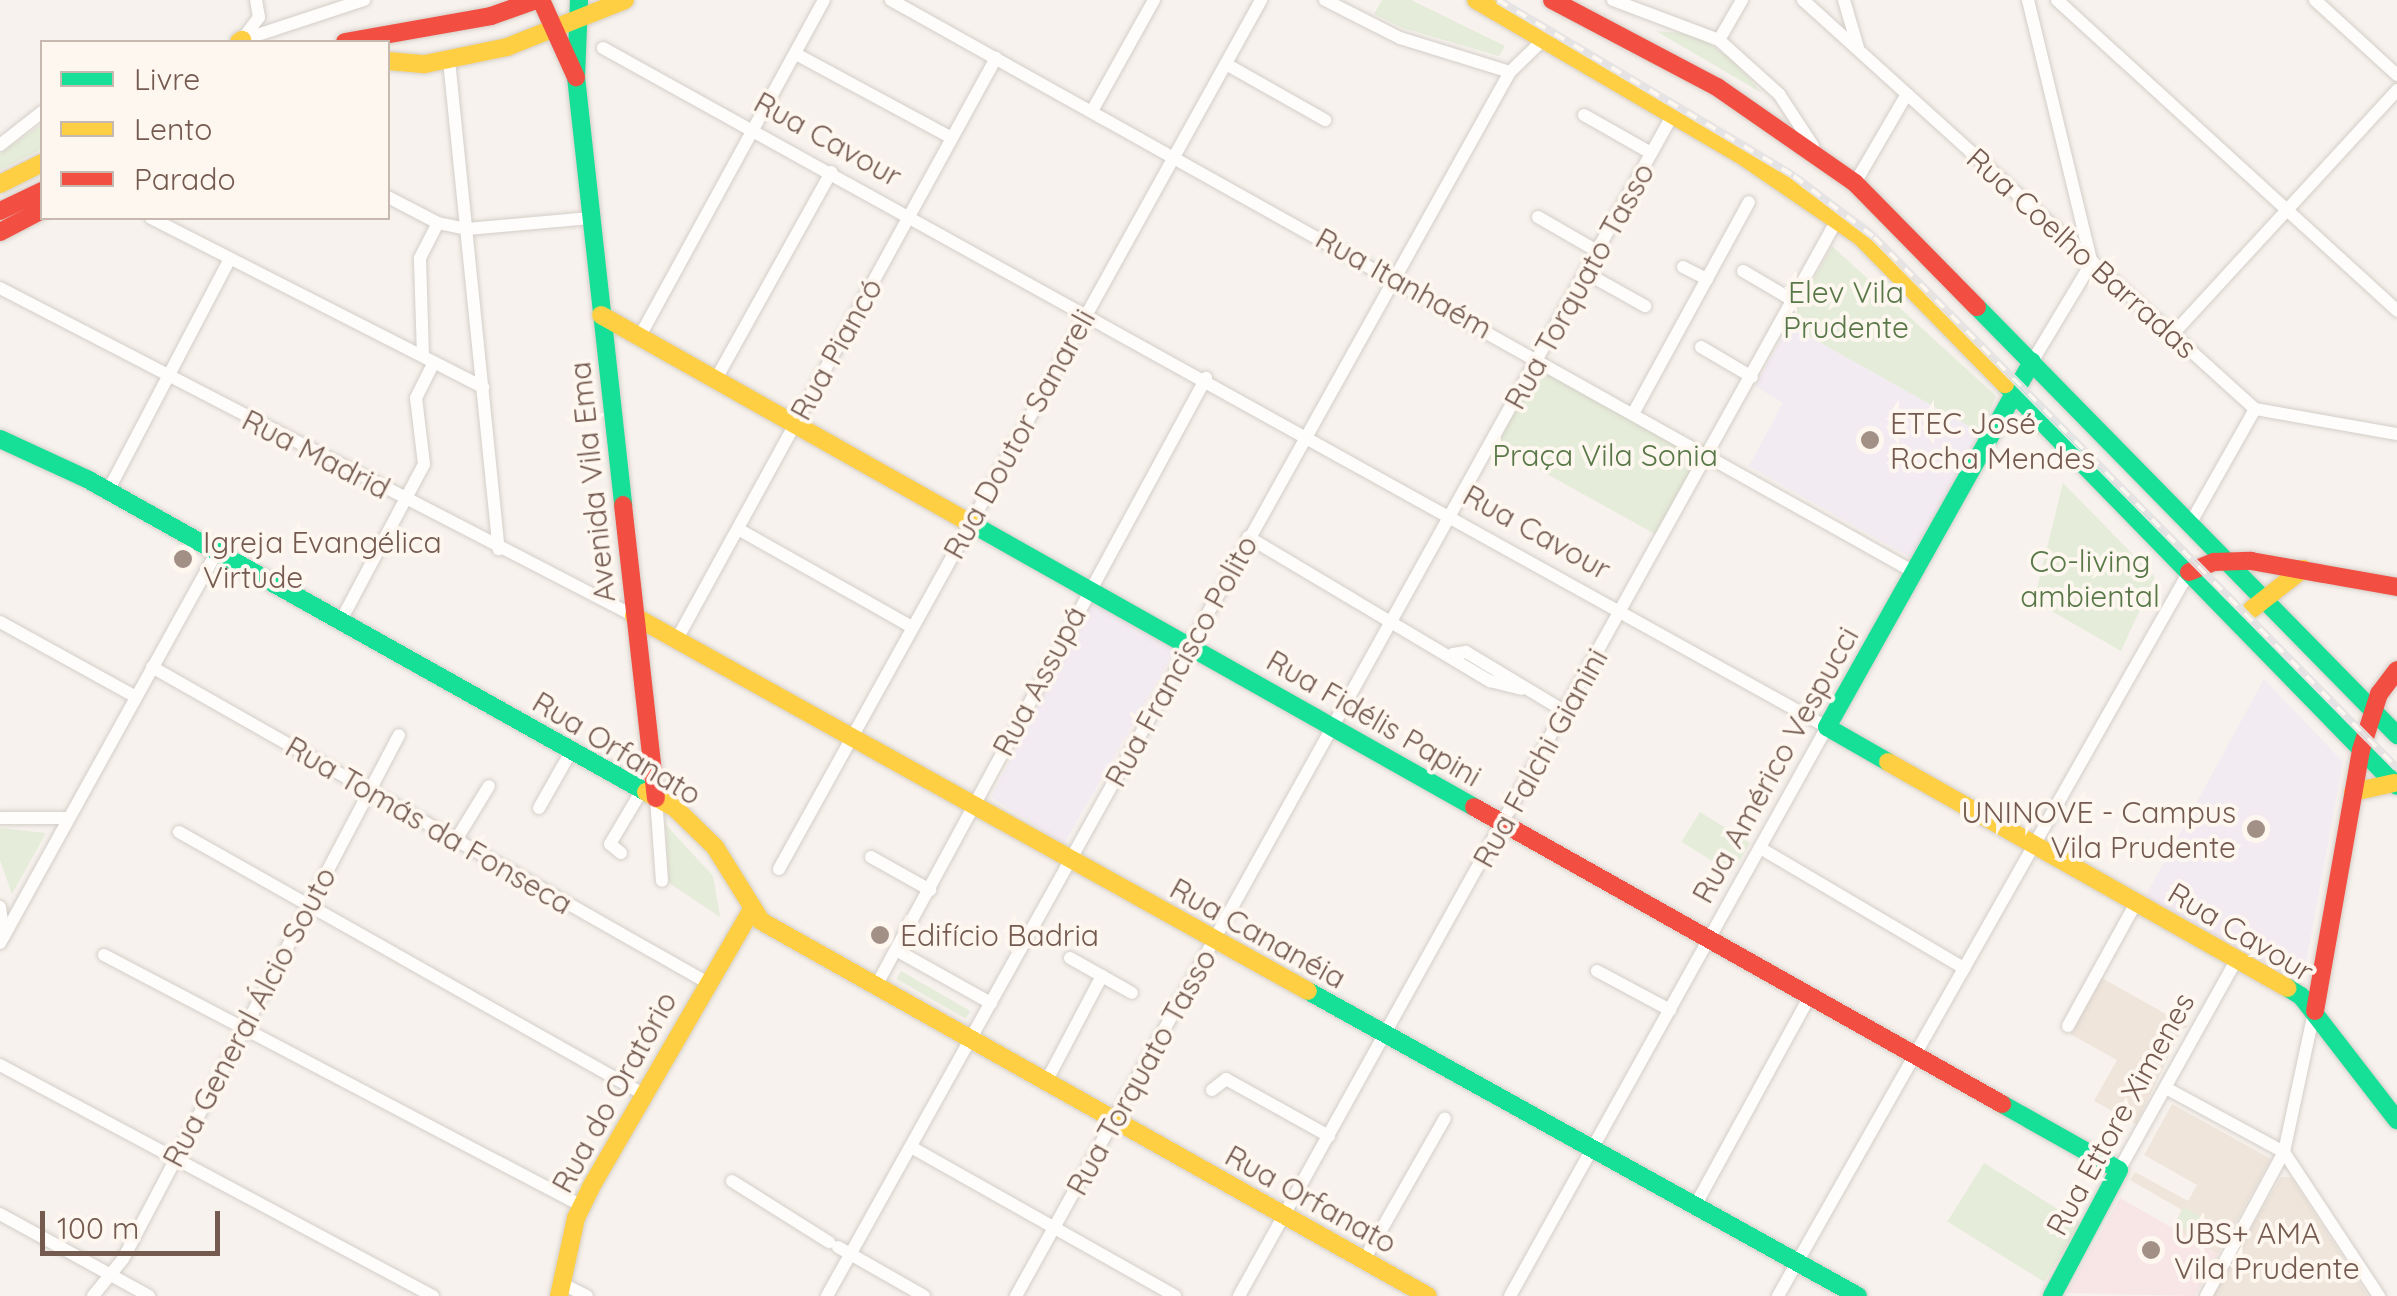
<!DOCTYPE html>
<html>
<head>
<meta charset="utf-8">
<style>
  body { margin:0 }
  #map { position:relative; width:2397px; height:1296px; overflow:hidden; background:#f7f2ed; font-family:Quicksand,sans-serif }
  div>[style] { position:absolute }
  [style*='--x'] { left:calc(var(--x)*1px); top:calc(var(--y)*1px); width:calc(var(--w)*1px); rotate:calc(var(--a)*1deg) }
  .residential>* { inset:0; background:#efe5db }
  .education>* { inset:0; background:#f3ebf2 }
  .medical>* { inset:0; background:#f8e6e7 }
  .green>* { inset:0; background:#e5ecd9; transform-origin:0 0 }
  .roads { filter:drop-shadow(0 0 2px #d4cec8) drop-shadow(0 0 2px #d4cec8) }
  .street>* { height:12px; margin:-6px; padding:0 6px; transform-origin:6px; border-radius:6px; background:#fefdfc }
  .fast>* { height:18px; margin:-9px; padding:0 9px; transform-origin:9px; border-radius:9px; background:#16e098 }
  .slow>* { height:18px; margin:-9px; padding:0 9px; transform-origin:9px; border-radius:9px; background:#ffcf43 }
  .jam>* { height:18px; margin:-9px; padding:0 9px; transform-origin:9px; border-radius:9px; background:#f24e42 }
  .rail>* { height:8px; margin-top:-4px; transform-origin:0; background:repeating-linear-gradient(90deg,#fef7f0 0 11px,#e5e3e4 0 22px); box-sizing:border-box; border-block:2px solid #e5e3e4 }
  .dots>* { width:28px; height:28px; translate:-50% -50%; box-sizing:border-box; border:5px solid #fef7f0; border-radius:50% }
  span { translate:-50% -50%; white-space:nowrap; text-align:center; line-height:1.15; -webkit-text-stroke:8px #fef7f0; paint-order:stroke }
  .street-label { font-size:30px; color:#745a4f }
  .park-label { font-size:30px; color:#587848 }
  .poi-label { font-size:30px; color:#745a4f }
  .left { translate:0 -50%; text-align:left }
  .right { translate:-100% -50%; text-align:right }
  .legend { position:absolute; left:40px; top:40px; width:350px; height:180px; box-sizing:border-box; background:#fef7f0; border:2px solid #c7b8b0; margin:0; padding:12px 18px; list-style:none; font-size:30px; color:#745a4f }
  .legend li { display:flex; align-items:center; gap:20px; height:50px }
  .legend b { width:50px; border:2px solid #c7b8b0 }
  .scale { position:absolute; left:40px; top:1211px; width:180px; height:45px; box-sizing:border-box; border:5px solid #745a4f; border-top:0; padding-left:12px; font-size:30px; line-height:35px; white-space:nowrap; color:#745a4f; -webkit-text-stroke:8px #fef7f0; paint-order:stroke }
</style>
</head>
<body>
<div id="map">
  <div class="residential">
    <div style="clip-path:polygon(2102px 978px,2189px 1027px,2182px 1029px,2136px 1124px,2094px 1101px,2117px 1060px,2070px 1034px)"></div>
    <div style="clip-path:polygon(2172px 1104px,2271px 1159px,2218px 1254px,2172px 1228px,2182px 1210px,2130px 1180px,2135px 1172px,2188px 1201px,2197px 1185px,2144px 1155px)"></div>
    <div style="clip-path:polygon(2281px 1177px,2291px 1177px,2368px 1296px,2211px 1296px)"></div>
  </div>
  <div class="education">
    <div style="clip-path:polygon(1789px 325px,1981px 433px,1911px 558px,1749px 466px,1783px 403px,1755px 386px)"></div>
    <div style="clip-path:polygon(1098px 603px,1174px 645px,1174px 652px,1064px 844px,991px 797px,1090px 605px)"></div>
    <div style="clip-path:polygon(2264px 679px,2343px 762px,2303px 979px,2296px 980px,2145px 897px)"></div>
  </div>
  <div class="medical">
    <div style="clip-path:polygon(2120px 1198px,2218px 1254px,2195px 1296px,2067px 1293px)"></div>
  </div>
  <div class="green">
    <div style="clip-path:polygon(1382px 0,1411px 0,1505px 46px,1499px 56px,1403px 28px,1374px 14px)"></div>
    <div style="clip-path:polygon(1656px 31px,1695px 34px,1732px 59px,1762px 93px)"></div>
    <div style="clip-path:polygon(42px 124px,42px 149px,0 170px,0 154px)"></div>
    <div style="clip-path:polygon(1832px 246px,1996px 396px,1981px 433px,1789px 325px)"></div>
    <div style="left:1543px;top:361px;width:189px;height:97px;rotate:29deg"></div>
    <div style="clip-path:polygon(2063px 483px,2155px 577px,2121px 651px,2034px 601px)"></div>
    <div style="left:1700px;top:812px;width:59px;height:35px;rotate:32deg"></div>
    <div style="clip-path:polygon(666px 825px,713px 876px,720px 917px,669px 883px)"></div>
    <div style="clip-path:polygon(0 828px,46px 833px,12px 894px,0 860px)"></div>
    <div style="left:901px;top:971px;width:80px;height:9px;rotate:30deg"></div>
    <div style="left:1984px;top:1163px;width:114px;height:69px;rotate:32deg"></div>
    <div style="left:2184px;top:1207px;width:44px;height:19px;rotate:30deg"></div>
  </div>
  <div class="roads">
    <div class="street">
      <div style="--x:891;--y:0;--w:1172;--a:29.21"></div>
      <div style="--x:1325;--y:0;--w:84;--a:26.9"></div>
      <div style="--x:1400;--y:38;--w:115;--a:17.2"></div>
      <div style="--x:1613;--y:0;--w:113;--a:20.7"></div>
      <div style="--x:1719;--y:40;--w:81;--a:42"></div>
      <div style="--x:1779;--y:94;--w:62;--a:56.8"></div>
      <div style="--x:1803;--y:0;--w:610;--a:42.14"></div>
      <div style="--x:2255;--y:409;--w:144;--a:10"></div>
      <div style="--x:1844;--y:0;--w:50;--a:73.7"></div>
      <div style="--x:2028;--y:0;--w:268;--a:76.4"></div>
      <div style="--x:2057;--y:0;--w:461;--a:42.4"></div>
      <div style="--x:2315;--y:0;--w:111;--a:42.4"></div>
      <div style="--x:244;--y:37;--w:25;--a:-53"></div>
      <div style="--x:259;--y:17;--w:17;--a:-100"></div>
      <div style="--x:1719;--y:40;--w:46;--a:-60.1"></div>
      <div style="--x:239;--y:41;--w:132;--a:-18.2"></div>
      <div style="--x:603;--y:48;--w:1400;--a:29.02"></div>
      <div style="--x:1827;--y:727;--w:651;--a:119.12"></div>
      <div style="--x:796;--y:54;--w:177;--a:28.3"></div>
      <div style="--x:449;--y:60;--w:492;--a:84.2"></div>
      <div style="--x:1226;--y:64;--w:114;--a:29.5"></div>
      <div style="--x:1092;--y:111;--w:127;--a:-60.8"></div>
      <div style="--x:1584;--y:115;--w:77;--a:29.6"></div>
      <div style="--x:0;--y:145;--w:53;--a:-38.2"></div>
      <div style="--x:1855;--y:183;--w:103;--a:-59.7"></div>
      <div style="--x:388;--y:197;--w:56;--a:27.5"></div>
      <div style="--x:438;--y:223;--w:30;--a:12"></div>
      <div style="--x:467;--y:229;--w:124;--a:-5.1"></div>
      <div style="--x:1538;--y:217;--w:68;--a:30"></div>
      <div style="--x:151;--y:218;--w:373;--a:27"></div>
      <div style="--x:1683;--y:267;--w:27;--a:27"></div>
      <div style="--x:1743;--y:271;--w:59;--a:30.5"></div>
      <div style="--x:1586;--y:273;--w:68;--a:29.2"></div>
      <div style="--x:0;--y:288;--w:714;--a:27.35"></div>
      <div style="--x:2172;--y:335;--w:333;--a:-47.4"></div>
      <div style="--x:640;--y:336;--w:383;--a:-61.3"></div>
      <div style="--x:1701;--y:347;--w:59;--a:30.5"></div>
      <div style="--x:423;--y:356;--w:98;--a:-91.8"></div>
      <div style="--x:420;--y:258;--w:39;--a:-63"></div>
      <div style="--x:2032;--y:362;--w:117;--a:-59"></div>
      <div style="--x:716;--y:379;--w:237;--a:-60.9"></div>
      <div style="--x:1634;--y:412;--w:239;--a:-61.3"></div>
      <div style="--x:108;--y:491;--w:262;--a:-62.3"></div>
      <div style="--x:2190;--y:524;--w:132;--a:-60.5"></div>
      <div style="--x:738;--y:529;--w:200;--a:29.4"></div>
      <div style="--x:1248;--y:537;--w:282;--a:30.8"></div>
      <div style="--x:1490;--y:681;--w:32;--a:14"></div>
      <div style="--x:346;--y:611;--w:166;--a:-62"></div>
      <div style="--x:424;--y:464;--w:66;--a:-96.9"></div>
      <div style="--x:416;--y:398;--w:40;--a:-63.4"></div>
      <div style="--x:0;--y:622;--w:155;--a:28.9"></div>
      <div style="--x:677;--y:639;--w:663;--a:-61.23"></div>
      <div style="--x:1453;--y:654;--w:13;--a:-9"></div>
      <div style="--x:1466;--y:652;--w:114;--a:31"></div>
      <div style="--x:152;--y:667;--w:637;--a:29.62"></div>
      <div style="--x:656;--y:798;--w:83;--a:85.9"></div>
      <div style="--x:539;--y:808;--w:67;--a:-60.4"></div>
      <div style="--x:0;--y:818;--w:67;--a:0"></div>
      <div style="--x:179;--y:832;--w:533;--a:29.45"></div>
      <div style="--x:456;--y:840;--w:63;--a:-58.6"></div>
      <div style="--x:1760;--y:848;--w:237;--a:30.5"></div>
      <div style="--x:621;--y:853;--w:14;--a:-141"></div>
      <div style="--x:610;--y:844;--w:63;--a:-59.3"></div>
      <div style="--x:871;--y:857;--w:68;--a:29.2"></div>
      <div style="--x:779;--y:869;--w:994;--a:-60.98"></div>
      <div style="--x:0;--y:907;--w:29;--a:82"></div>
      <div style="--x:0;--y:943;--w:447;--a:-61"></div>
      <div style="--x:896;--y:950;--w:109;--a:29.2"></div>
      <div style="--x:104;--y:955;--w:540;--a:27.7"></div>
      <div style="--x:1070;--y:958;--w:71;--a:29.4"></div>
      <div style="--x:1597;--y:971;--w:83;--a:28.1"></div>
      <div style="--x:876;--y:986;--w:692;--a:-61.51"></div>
      <div style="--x:2068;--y:1026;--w:141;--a:-61.1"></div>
      <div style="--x:0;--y:1065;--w:491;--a:28.1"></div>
      <div style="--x:1046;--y:1082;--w:120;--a:-62.2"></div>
      <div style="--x:2166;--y:1088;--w:134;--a:28.5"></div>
      <div style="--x:2284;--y:1152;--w:173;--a:56.6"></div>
      <div style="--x:1212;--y:1090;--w:18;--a:-38"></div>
      <div style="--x:1226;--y:1079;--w:118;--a:29"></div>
      <div style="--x:911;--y:1147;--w:303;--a:29.4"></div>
      <div style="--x:2119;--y:1170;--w:242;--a:-60.8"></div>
      <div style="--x:732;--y:1181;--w:115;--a:32.2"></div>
      <div style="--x:1695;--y:1206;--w:239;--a:-61.3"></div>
      <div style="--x:0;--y:1214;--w:170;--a:28.8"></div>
      <div style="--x:838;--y:1247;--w:99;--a:29.7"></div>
      <div style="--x:1364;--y:1260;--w:163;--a:-60.3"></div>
      <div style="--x:561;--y:1283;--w:29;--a:27"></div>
      <div style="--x:93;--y:1296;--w:48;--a:-51"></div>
      <div style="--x:123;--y:1259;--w:592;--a:-62.22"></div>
      <div style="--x:827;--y:1296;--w:1402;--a:-60.84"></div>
      <div style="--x:1510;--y:72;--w:52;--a:-44.2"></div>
      <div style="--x:1016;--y:1296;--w:1352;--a:-60.93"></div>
      <div style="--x:1239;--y:1296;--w:1231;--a:-60.94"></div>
      <div style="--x:1778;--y:1296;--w:833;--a:-60.42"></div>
      <div style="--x:2206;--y:1296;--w:164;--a:-61.6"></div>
      <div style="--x:2284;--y:1152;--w:143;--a:-77.9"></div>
    </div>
    <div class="fast">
      <div style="--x:579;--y:0;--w:77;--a:92.2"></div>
      <div style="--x:576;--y:77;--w:431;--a:83.7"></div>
      <div style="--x:1977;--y:307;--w:600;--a:45.54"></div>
      <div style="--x:2005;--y:384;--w:561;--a:45.72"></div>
      <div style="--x:0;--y:439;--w:96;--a:24.7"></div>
      <div style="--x:87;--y:479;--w:641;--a:29.25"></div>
      <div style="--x:972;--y:524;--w:576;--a:29.41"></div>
      <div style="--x:1888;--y:762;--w:70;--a:-150.2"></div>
      <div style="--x:1827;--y:727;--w:419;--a:-60.7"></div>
      <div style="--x:2288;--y:988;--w:15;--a:32"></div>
      <div style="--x:2301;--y:996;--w:157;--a:52.3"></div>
      <div style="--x:1308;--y:991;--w:629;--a:29.01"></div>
      <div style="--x:2002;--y:1104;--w:134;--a:29.4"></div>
      <div style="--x:2119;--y:1170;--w:143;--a:118"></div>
    </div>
    <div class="slow">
      <div style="--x:1476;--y:0;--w:306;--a:30.3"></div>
      <div style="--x:1740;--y:154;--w:147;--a:34.4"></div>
      <div style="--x:1861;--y:237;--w:206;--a:45.6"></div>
      <div style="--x:239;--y:42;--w:4;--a:-34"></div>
      <div style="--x:388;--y:61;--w:37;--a:5"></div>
      <div style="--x:425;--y:64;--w:84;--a:-11.7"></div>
      <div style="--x:507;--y:47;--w:127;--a:-21.7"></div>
      <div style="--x:0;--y:184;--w:47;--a:-26.6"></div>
      <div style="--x:601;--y:315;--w:426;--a:29.4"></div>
      <div style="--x:2252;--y:609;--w:65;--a:-38.1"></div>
      <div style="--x:634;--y:616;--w:771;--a:29.09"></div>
      <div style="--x:1888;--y:762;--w:459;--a:29.5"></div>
      <div style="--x:646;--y:792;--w:33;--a:29"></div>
      <div style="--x:675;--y:808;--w:56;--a:44.3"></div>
      <div style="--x:715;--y:847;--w:87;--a:58.1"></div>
      <div style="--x:761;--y:921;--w:765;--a:29.35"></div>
      <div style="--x:2353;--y:792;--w:42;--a:-12.4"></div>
      <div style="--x:559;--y:1296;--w:80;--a:-77.7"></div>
      <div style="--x:576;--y:1218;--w:34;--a:-64"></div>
      <div style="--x:591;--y:1187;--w:319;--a:-59.9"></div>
    </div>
    <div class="jam">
      <div style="--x:541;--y:0;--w:85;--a:65.6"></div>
      <div style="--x:1552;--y:0;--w:187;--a:27.8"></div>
      <div style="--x:1717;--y:87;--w:168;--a:34.8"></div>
      <div style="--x:1855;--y:183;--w:174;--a:45.5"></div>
      <div style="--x:345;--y:42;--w:148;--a:-10.1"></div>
      <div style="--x:491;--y:16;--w:48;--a:-19.6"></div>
      <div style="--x:0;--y:211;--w:47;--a:-25.5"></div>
      <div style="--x:0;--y:232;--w:47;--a:-27.6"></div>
      <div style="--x:623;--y:505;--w:295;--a:83.6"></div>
      <div style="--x:2189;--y:572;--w:27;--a:-22"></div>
      <div style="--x:2214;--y:562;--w:37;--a:-2"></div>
      <div style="--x:2251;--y:561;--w:148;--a:10.1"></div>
      <div style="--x:1474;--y:807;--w:606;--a:29.36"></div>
      <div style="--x:2315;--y:1011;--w:265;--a:-80"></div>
      <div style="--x:2361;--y:750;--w:59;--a:-72.2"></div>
      <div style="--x:2379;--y:694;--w:30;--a:-53"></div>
    </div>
  </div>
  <div class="rail">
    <div style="--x:1498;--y:0;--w:344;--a:30.7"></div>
    <div style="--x:1794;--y:176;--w:101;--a:37.3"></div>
    <div style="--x:1874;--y:237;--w:745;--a:45.43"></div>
  </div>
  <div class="dots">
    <div style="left:1870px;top:440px;background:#a28f86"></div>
    <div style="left:183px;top:559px;background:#a28f86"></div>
    <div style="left:2256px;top:829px;background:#a28f86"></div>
    <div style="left:880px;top:935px;background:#a28f86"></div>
    <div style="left:2151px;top:1250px;background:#a28f86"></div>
  </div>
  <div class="street-label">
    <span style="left:828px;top:139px;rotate:29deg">Rua Cavour</span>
    <span style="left:2082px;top:253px;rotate:42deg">Rua Coelho Barradas</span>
    <span style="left:1404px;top:283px;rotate:29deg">Rua Itanhaém</span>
    <span style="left:1579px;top:286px;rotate:-61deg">Rua Torquato Tasso</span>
    <span style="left:836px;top:349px;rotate:-61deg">Rua Piancó</span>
    <span style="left:1019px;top:434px;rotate:-61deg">Rua Doutor Sanareli</span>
    <span style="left:316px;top:454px;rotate:27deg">Rua Madrid</span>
    <span style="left:592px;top:482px;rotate:-96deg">Avenida Vila Ema</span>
    <span style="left:1537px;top:532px;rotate:29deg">Rua Cavour</span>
    <span style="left:1181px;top:661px;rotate:-61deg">Rua Francisco Polito</span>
    <span style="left:1039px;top:681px;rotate:-62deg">Rua Assupá</span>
    <span style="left:1374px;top:718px;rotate:30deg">Rua Fidélis Papini</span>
    <span style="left:617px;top:748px;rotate:31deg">Rua Orfanato</span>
    <span style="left:1540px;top:758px;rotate:-61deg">Rua Falchi Gianini</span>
    <span style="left:1775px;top:765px;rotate:-61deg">Rua Américo Vespucci</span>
    <span style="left:429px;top:825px;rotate:30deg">Rua Tomás da Fonseca</span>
    <span style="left:2241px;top:932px;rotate:31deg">Rua Cavour</span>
    <span style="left:1258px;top:933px;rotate:29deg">Rua Cananéia</span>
    <span style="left:249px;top:1017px;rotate:-62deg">Rua General Álcio Souto</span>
    <span style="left:1141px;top:1072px;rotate:-61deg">Rua Torquato Tasso</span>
    <span style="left:614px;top:1092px;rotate:-61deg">Rua do Oratório</span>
    <span style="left:2120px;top:1114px;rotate:-61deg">Rua Ettore Ximenes</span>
    <span style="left:1311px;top:1199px;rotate:29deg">Rua Orfanato</span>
  </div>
  <div class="park-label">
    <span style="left:1846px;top:309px">Elev Vila<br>Prudente</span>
    <span style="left:1605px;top:455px">Praça Vila Sonia</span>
    <span style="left:2090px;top:578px">Co-living<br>ambiental</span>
  </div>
  <div class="poi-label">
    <span class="left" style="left:1890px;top:440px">ETEC José<br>Rocha Mendes</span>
    <span class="left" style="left:203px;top:559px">Igreja Evangélica<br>Virtude</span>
    <span class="right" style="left:2236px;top:829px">UNINOVE - Campus<br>Vila Prudente</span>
    <span class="left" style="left:900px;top:935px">Edifício Badria</span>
    <span class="left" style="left:2174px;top:1250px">UBS+ AMA<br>Vila Prudente</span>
  </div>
  <ul class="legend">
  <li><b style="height:12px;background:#16e098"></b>Livre</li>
  <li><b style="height:12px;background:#ffcf43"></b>Lento</li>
  <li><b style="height:12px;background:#f24e42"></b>Parado</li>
  </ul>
  <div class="scale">100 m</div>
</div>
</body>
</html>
